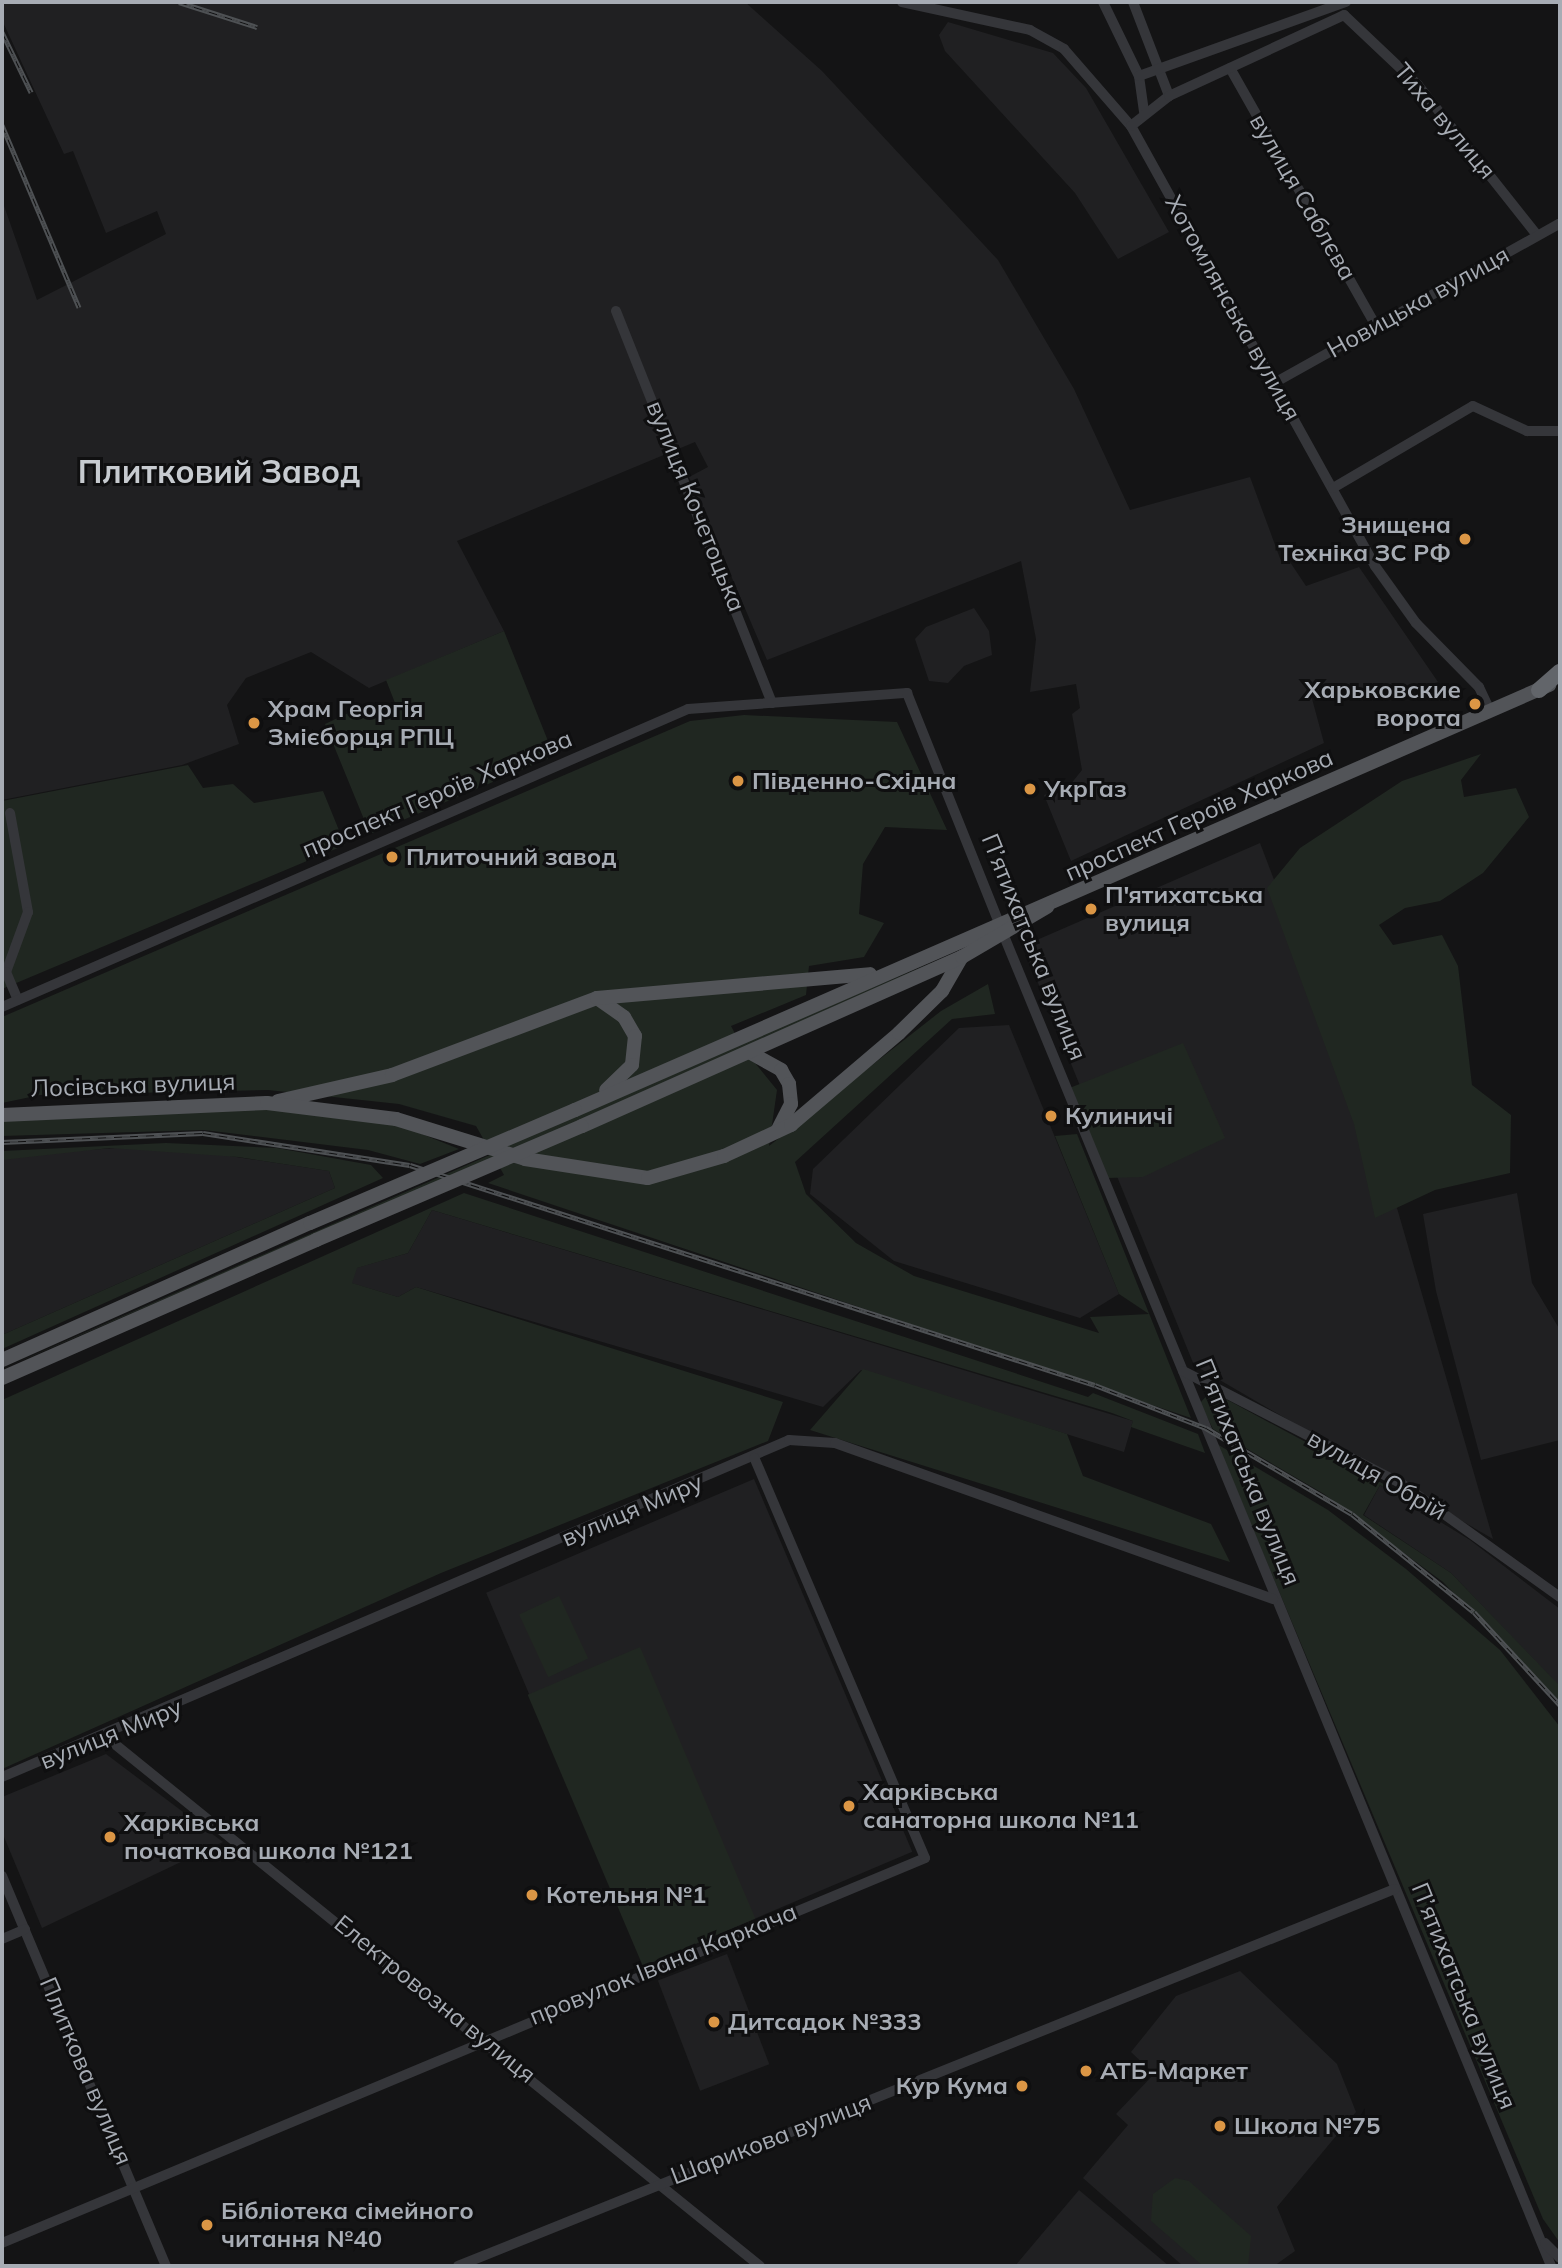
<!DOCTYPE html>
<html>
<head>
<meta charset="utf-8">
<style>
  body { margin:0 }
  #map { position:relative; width:1562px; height:2268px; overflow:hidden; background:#141415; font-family:Mulish,sans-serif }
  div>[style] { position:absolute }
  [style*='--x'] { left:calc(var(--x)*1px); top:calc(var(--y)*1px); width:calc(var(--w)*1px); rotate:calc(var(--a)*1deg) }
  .built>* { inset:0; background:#202022; transform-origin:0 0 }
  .green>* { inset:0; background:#202721; transform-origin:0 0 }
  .minor>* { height:10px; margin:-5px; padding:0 5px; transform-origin:5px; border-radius:5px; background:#35363a }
  .major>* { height:14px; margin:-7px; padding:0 7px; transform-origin:7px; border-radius:7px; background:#525458 }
  .highway>* { height:16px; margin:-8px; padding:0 8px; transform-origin:8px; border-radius:8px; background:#62656a }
  .rail>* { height:5px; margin-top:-2.5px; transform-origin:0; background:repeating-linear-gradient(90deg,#0f0f10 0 8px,#4e5154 0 16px); box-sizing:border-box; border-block:2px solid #4e5154 }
  .major-bridge>* { height:14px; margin:-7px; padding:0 7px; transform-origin:7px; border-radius:7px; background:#525458 }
  .dots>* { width:19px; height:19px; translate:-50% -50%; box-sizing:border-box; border:4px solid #0f0f10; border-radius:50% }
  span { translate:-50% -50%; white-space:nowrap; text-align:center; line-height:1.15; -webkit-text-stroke:6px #0f0f10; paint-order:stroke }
  .street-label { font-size:24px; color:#a7acb4 }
  .poi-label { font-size:24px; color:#a7acb4; font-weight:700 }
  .right { translate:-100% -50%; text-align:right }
  .left { translate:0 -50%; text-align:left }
  .district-label { font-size:32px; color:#c7cbd0; font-weight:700 }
  .frame { position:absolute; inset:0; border:4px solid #a7acb4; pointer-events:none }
</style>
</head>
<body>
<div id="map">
  <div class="built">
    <div style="clip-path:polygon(2px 2px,745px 2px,822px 71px,998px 260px,1074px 389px,1130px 510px,1250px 477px,1281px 561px,1288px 559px,1306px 586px,1359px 567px,1438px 682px,1416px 689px,1311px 695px,1324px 743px,1071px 861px,1044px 795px,1070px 785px,1082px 770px,1072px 714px,1080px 708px,1076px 684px,1030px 692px,1036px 639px,1021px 561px,767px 660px,689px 477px,708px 467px,695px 442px,457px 541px,504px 631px,369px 688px,311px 652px,246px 678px,227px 705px,239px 744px,182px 765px,2px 800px,2px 200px,37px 300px,166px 234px,157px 211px,106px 233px,73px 151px,64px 154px,2px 20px)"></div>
    <div style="clip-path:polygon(948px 22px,1053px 53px,1086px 88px,1169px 232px,1118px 259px,1075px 193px,945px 51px,939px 35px)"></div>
    <div style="clip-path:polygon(974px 608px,989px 631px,992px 655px,964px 666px,948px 683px,929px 681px,915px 639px,926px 627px)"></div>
    <div style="clip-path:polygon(1260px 843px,1390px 1184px,1493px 1539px,1194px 1365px,1023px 946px)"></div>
    <div style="clip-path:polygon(1009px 1025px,1119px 1294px,1080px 1318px,894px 1261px,810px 1194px,813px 1169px,959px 1028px)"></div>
    <div style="clip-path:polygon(158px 1145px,329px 1171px,335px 1188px,2px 1335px,2px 1156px)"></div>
    <div style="clip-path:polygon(1517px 1193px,1532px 1283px,1560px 1330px,1560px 1440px,1481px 1460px,1436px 1291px,1423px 1214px)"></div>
    <div style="clip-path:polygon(432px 1210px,1133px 1421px,1124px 1452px,861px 1370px,823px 1407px,416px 1287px,398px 1297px,351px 1283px,356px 1268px,408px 1253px)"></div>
    <div style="left:754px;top:1479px;width:405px;height:291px;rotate:67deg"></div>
    <div style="clip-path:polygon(1380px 1485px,1470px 1540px,1560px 1609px,1560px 1687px,1451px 1573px,1364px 1515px)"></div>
    <div style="clip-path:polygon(106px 1754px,223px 1842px,42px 1928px,2px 1832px,2px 1797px)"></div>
    <div style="left:727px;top:1954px;width:118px;height:74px;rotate:69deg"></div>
    <div style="clip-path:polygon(1240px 1971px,1337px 2064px,1356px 2112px,1277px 2207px,1295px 2251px,1274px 2266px,1183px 2266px,1083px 2178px,1128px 2125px,1116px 2114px,1154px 2074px,1131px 2052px,1176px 1996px)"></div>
    <div style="clip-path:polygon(1079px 2190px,1169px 2266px,1015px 2266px)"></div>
  </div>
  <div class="green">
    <div style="clip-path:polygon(504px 631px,554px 756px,370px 834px,325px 724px,359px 708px,382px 718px,397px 708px,386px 680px)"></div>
    <div style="clip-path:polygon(744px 715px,897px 722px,947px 830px,885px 827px,863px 864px,859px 914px,884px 923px,864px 957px,809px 966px,806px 995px,731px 1026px,740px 1043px,972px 946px,743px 1048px,777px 1090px,769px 1146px,941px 1011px,988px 984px,995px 1014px,952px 1019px,795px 1162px,806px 1194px,856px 1243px,914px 1276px,1099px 1333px,1090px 1317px,1149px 1314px,1119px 1294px,1055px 1136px,1077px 1134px,1191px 1418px,488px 1183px,504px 1175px,494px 1157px,2px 1369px,492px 1154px,476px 1126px,399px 1104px,268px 1090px,40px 1095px,2px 1103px,2px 1017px,690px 721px)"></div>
    <div style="clip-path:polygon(1481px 754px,1461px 780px,1464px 797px,1516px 788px,1529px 817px,1483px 873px,1440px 901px,1405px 908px,1379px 925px,1393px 945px,1442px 935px,1458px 966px,1472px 1085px,1511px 1115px,1510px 1173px,1435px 1190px,1375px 1218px,1354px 1124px,1267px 888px,1300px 848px,1402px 781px)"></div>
    <div style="clip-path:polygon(188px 765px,203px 788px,233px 784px,254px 803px,323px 791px,345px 845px,2px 989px,2px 801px)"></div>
    <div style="clip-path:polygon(1183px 1043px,1225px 1138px,1143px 1177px,1108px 1178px,1067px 1089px)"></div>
    <div style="clip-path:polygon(238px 1106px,392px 1122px,459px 1149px,420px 1164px,368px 1150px,204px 1130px,2px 1136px,2px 1118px)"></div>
    <div style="clip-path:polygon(166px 1143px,277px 1148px,371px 1165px,383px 1178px,2px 1349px,2px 1335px,335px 1188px,329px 1171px,238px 1157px,110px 1148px,2px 1160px,2px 1151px)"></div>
    <div style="clip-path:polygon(464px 1193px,1088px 1397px,1093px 1393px,1198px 1434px,1205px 1453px,1131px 1427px,1133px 1421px,1112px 1413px,432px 1210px,408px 1253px,357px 1268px,352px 1283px,398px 1297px,416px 1287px,783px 1402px,768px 1441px,441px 1573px,2px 1769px,2px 1400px)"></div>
    <div style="clip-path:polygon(863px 1369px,1067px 1434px,1083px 1476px,1211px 1524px,1230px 1562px,810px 1430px)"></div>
    <div style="clip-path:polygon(1211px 1391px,1441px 1515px,1435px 1519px,1380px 1485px,1363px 1515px,1451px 1573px,1560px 1686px,1560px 1703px,1443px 1582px,1324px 1494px,1213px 1429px,1200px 1403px)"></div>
    <div style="clip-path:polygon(1217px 1444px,1328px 1510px,1406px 1569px,1500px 1650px,1560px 1727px,1560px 2243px,1543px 2219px)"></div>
    <div style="left:559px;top:1596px;width:69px;height:44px;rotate:65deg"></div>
    <div style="left:640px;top:1647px;width:295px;height:122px;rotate:67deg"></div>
    <div style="clip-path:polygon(1175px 2178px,1189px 2181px,1251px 2236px,1248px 2266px,1203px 2266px,1151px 2221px,1153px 2194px)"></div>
  </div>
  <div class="minor">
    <div style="--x:902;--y:2;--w:131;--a:12.3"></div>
    <div style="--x:1030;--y:30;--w:39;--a:29"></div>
    <div style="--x:1064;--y:49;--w:102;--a:49"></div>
    <div style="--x:1131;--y:126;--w:503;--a:60.99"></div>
    <div style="--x:1375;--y:566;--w:70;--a:54.3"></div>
    <div style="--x:1416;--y:623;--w:90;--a:45.5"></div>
    <div style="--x:1479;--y:687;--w:26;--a:65"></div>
    <div style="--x:1103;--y:2;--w:82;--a:64.1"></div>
    <div style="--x:1139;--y:76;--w:37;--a:82"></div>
    <div style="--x:1133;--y:2;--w:101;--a:69"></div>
    <div style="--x:1230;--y:68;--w:296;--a:60.5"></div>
    <div style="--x:1139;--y:76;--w:220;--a:-19.7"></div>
    <div style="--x:1131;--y:126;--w:48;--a:-38.3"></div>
    <div style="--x:1169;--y:96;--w:193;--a:-24.8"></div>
    <div style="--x:1344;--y:15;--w:102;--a:43.4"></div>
    <div style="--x:1418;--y:85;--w:191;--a:51.6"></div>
    <div style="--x:616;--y:311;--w:422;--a:68.3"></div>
    <div style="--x:1276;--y:382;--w:325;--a:-29.2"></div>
    <div style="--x:1333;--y:488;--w:162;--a:-30.4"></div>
    <div style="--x:1473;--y:406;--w:60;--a:24.8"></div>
    <div style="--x:1527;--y:431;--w:33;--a:0"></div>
    <div style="--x:10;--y:813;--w:101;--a:79.7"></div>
    <div style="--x:28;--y:912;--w:64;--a:110.1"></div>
    <div style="--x:6;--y:972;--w:30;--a:67"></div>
    <div style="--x:1004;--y:936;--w:1438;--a:67.64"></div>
    <div style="--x:2;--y:1007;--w:748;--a:-23.48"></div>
    <div style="--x:688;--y:709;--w:220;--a:-4.2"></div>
    <div style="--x:907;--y:693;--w:245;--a:68.2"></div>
    <div style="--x:1183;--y:1371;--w:246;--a:27.3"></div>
    <div style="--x:1402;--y:1484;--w:194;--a:35.6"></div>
    <div style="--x:106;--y:1737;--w:841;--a:38.97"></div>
    <div style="--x:2;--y:1777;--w:856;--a:-23.18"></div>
    <div style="--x:789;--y:1440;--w:46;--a:3.7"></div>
    <div style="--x:835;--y:1443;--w:465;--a:19.6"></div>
    <div style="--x:2;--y:1876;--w:423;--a:67.2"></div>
    <div style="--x:2;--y:1939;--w:25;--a:-23"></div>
    <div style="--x:2;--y:2243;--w:1000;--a:-22.64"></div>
    <div style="--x:925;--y:1858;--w:435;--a:-113.1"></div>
    <div style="--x:1545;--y:2243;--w:21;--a:45"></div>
    <div style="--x:458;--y:2266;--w:1010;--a:-21.92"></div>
  </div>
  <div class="major">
    <div style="--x:597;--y:998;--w:33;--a:35"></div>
    <div style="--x:624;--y:1017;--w:22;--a:60"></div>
    <div style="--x:635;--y:1036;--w:29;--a:96"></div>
    <div style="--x:632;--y:1065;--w:36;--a:136"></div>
    <div style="--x:749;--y:1052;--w:37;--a:29"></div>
    <div style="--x:781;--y:1070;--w:16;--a:60"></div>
    <div style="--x:789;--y:1084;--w:20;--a:84"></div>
    <div style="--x:791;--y:1104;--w:30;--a:117"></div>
    <div style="--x:278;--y:1101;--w:117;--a:-12.8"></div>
    <div style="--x:392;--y:1075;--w:219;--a:-20.6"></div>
    <div style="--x:597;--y:998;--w:274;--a:-5"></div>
    <div style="--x:575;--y:1110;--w:1063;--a:-23.57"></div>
    <div style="--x:2;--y:1115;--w:265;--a:-2.6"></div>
    <div style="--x:267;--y:1103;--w:130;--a:7.1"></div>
    <div style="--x:396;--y:1119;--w:135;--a:17.2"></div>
    <div style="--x:525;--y:1159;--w:124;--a:8.8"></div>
    <div style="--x:648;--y:1178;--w:79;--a:-16.1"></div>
    <div style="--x:724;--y:1156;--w:74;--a:-24.8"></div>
    <div style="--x:791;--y:1125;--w:142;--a:-40.4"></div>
    <div style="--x:899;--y:1033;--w:60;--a:-44.3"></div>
    <div style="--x:942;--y:991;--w:39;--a:-60"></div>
    <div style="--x:582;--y:1126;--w:416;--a:-24"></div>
    <div style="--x:962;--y:957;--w:99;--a:-30.5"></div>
    <div style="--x:2;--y:1360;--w:337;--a:-24"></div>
    <div style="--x:2;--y:1378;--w:343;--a:-23.7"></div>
  </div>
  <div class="highway">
    <div style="--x:1539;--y:690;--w:28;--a:-41"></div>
  </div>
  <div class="rail">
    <div style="--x:179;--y:2;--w:82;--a:17.8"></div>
    <div style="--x:2;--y:32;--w:67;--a:64.2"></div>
    <div style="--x:2;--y:125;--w:198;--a:67.1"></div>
    <div style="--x:2;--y:1142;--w:201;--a:-2.6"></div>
    <div style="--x:203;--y:1133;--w:209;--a:8.8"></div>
    <div style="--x:410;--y:1165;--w:719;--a:17.81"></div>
    <div style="--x:1095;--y:1385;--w:119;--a:21.2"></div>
    <div style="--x:1206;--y:1428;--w:169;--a:30.5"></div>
    <div style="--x:1352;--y:1514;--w:156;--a:38.8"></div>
    <div style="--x:1474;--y:1612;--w:127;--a:47.2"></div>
  </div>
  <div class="major-bridge">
    <div style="--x:310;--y:1223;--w:288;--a:-23.1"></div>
    <div style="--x:316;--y:1240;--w:289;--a:-23.2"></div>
  </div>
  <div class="dots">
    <div style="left:1465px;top:539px;background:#db9645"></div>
    <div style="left:1475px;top:704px;background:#db9645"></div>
    <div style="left:254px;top:723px;background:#db9645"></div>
    <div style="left:738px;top:781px;background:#db9645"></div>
    <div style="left:1030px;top:789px;background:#db9645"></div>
    <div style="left:392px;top:857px;background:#db9645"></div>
    <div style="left:1091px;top:909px;background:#db9645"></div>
    <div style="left:1051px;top:1116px;background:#db9645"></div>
    <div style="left:849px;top:1806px;background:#db9645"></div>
    <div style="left:110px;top:1837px;background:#db9645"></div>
    <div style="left:532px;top:1895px;background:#db9645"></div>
    <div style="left:714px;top:2022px;background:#db9645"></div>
    <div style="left:1086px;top:2071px;background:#db9645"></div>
    <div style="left:1022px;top:2086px;background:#db9645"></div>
    <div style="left:1220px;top:2126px;background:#db9645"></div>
    <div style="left:207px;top:2225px;background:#db9645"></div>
  </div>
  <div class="street-label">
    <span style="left:1445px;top:121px;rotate:50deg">Тиха вулиця</span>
    <span style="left:1303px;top:197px;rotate:60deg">вулиця Саблєва</span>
    <span style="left:1418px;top:302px;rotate:-29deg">Новицька вулиця</span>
    <span style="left:1233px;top:308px;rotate:61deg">Хотомлянська вулиця</span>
    <span style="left:696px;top:506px;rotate:68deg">вулиця Кочетоцька</span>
    <span style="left:437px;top:794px;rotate:-23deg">проспект Героїв Харкова</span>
    <span style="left:1199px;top:815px;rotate:-24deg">проспект Героїв Харкова</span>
    <span style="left:1034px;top:947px;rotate:68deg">П’ятихатська вулиця</span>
    <span style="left:133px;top:1085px;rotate:-2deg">Лосівська вулиця</span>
    <span style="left:1248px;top:1472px;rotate:68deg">П’ятихатська вулиця</span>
    <span style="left:1377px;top:1475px;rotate:30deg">вулиця Обрій</span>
    <span style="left:632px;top:1510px;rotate:-23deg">вулиця Миру</span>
    <span style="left:111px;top:1734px;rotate:-22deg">вулиця Миру</span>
    <span style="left:663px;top:1964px;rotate:-22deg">провулок Івана Каркача</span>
    <span style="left:1464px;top:1996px;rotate:68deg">П’ятихатська вулиця</span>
    <span style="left:435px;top:1999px;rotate:39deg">Електровозна вулиця</span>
    <span style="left:86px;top:2071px;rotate:67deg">Плиткова вулиця</span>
    <span style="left:771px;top:2139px;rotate:-21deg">Шарикова вулиця</span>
  </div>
  <div class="poi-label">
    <span class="right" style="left:1451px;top:539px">Знищена<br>Техніка ЗС РФ</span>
    <span class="right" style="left:1461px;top:704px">Харьковские<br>ворота</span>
    <span class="left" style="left:268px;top:723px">Храм Георгія<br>Змієборця РПЦ</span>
    <span class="left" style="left:752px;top:781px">Південно-Східна</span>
    <span class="left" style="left:1044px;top:789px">УкрГаз</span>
    <span class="left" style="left:406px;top:857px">Плиточний завод</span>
    <span class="left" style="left:1105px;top:909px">П'ятихатська<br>вулиця</span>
    <span class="left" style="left:1065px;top:1116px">Кулиничі</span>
    <span class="left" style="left:863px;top:1806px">Харківська<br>санаторна школа №11</span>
    <span class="left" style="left:124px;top:1837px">Харківська<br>початкова школа №121</span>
    <span class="left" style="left:546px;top:1895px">Котельня №1</span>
    <span class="left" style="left:728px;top:2022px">Дитсадок №333</span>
    <span class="left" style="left:1100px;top:2071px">АТБ-Маркет</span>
    <span class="right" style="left:1008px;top:2086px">Кур Кума</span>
    <span class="left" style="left:1234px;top:2126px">Школа №75</span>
    <span class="left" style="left:221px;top:2225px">Бібліотека сімейного<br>читання №40</span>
  </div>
  <div class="district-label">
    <span style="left:219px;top:471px">Плитковий Завод</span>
  </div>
  <div class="frame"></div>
</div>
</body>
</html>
